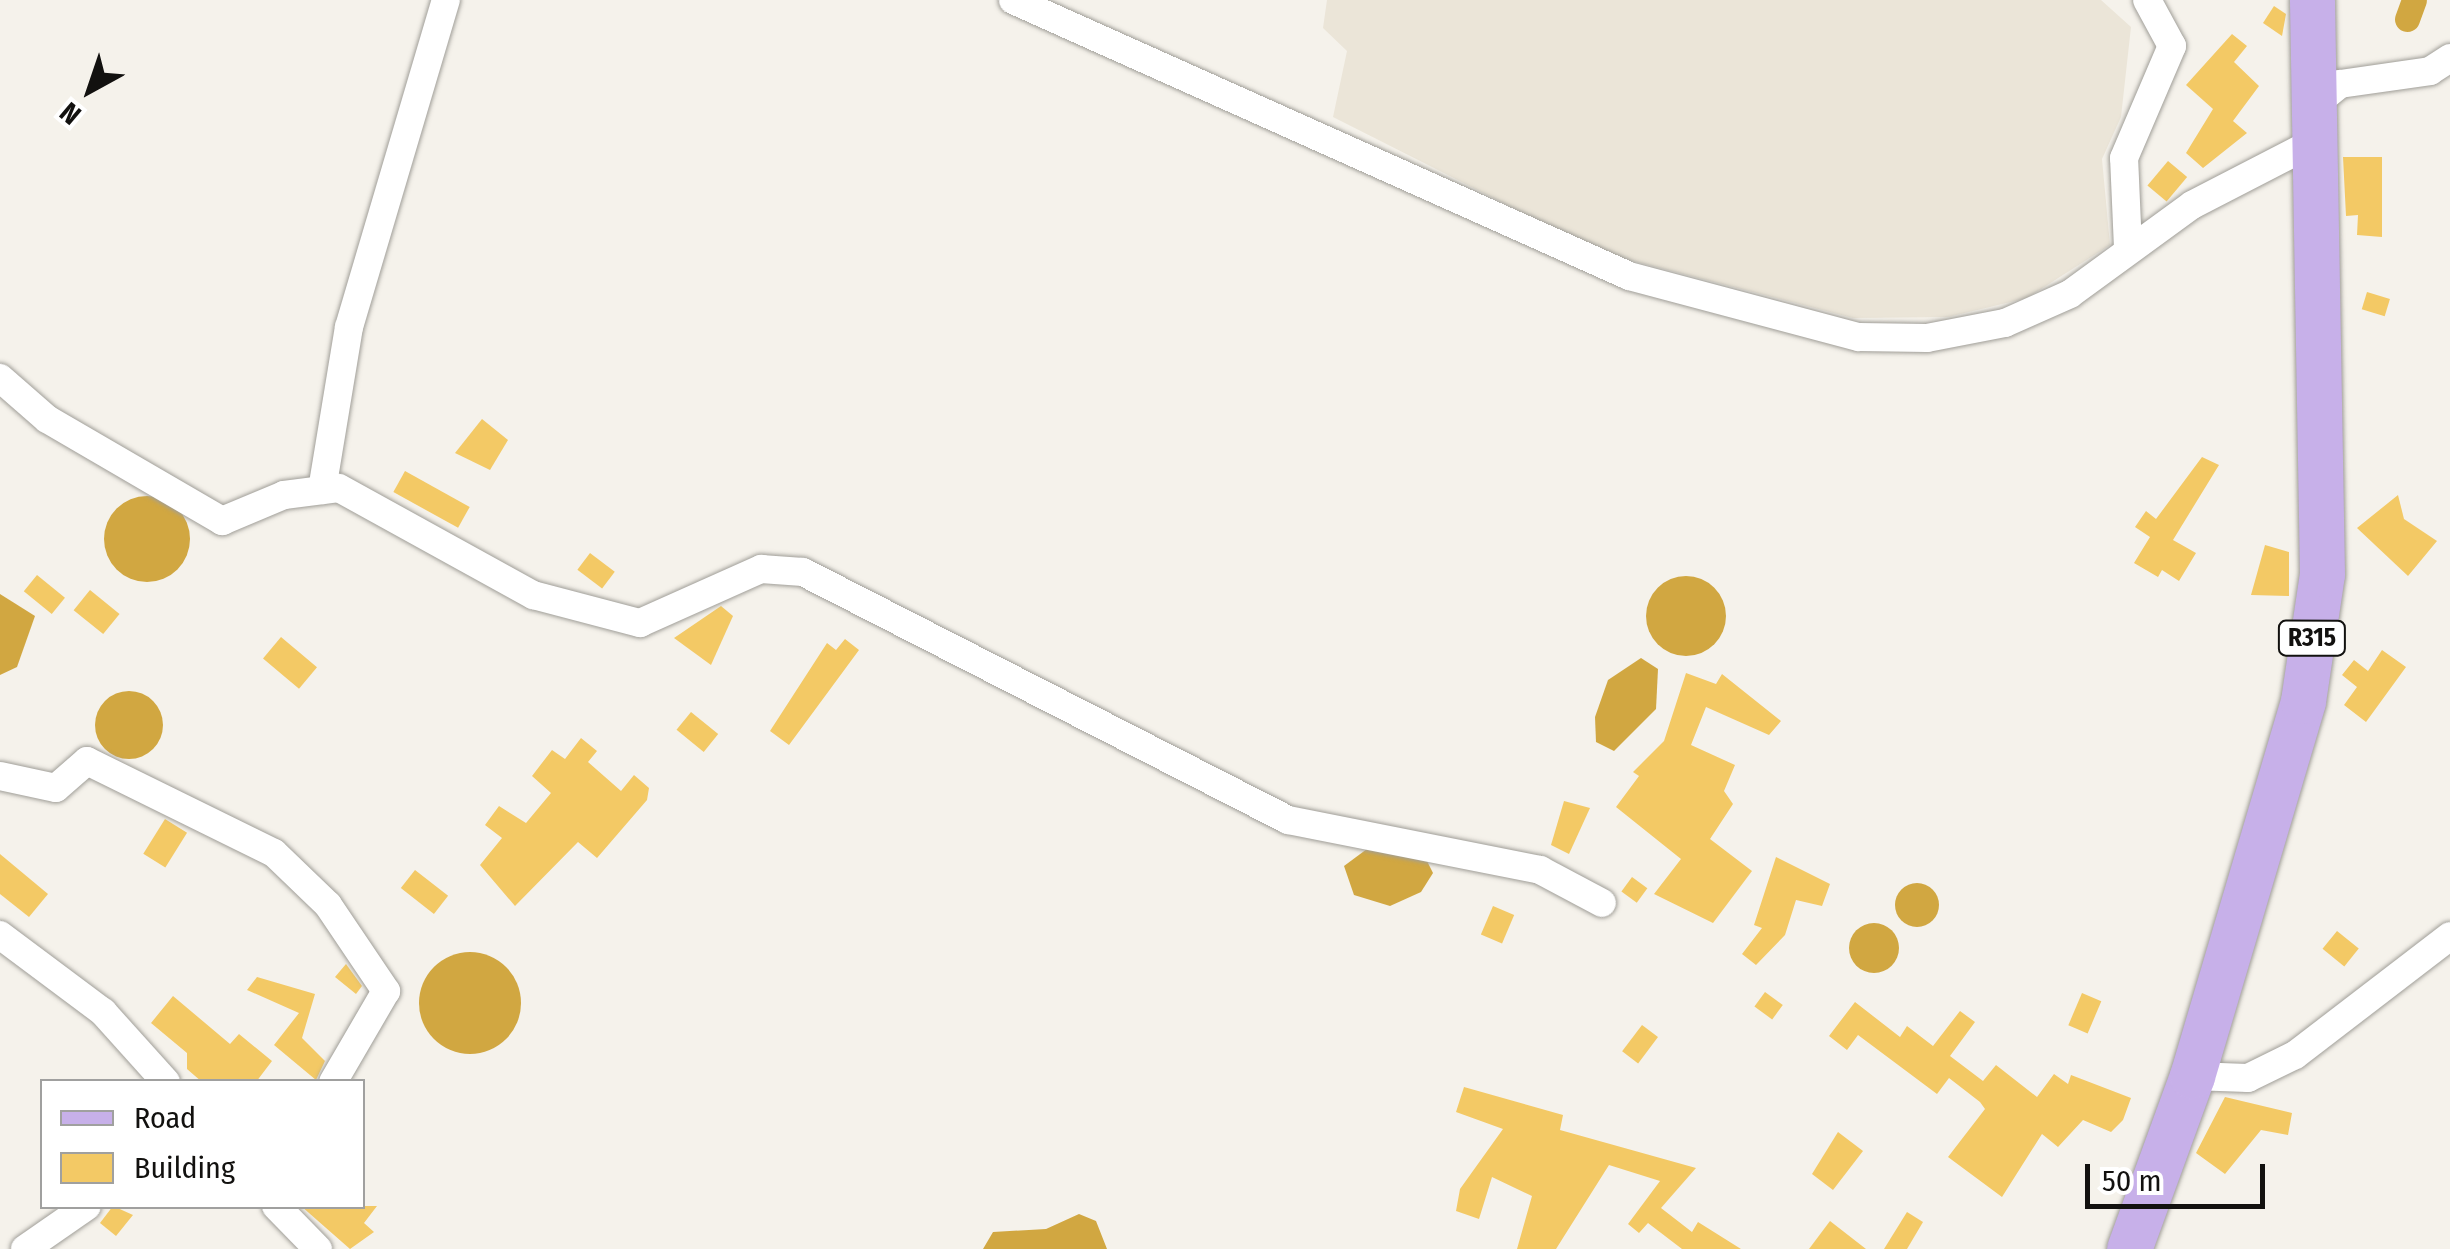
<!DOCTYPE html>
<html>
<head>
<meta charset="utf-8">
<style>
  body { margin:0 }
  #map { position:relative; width:2450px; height:1249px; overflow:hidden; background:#f5f2eb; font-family:"Fira Sans Condensed",sans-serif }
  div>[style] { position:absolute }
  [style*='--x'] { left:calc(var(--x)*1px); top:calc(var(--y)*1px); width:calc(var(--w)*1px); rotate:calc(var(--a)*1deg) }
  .built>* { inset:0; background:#ebe5d8 }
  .water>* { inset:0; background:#d1a741 }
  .round { border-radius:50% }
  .canal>* { height:25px; margin:-12.5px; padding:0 12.5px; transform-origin:12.5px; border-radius:12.5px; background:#d1a741 }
  .building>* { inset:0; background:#f3c965; transform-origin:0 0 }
  .roads { filter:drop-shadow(0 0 2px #a09e98) drop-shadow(0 0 2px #a09e98) }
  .minor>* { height:28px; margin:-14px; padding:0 14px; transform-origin:14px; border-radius:14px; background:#fff }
  .primary>* { height:45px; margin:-22.5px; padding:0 22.5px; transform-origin:22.5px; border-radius:22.5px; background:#c7b0e9 }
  span { translate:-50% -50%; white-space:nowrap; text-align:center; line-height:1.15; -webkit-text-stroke:8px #fff; paint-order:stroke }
  .shield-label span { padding:2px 8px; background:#fff; border:2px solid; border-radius:8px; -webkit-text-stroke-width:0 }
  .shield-label { font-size:25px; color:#12110f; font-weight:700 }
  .legend { position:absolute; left:40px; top:1079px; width:325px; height:130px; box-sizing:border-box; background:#fff; border:2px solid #a0a09f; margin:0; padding:12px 18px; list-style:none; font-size:30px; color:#12110f }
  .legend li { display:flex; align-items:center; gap:20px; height:50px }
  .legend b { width:50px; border:2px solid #a0a09f }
  .north { position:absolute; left:40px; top:40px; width:100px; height:100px; -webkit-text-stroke:8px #fff; paint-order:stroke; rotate:220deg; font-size:28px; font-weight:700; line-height:40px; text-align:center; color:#12110f }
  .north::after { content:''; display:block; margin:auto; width:35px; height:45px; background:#12110f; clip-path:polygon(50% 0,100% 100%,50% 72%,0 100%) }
  .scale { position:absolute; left:2085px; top:1164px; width:180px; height:45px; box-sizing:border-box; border:5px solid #12110f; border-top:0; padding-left:12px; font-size:30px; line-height:35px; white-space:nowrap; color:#12110f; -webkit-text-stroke:8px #fff; paint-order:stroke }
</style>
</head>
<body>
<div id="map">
  <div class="built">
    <div style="clip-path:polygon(1327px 0,2101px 0,2131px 27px,2121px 117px,2102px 159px,2110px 245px,2027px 298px,1948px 317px,1853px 318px,1602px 253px,1333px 117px,1347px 51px,1323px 28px)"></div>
  </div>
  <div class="water">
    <div class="round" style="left:104px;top:496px;width:86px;height:86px"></div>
    <div class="round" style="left:1646px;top:576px;width:80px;height:80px"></div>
    <div style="clip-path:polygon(0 594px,35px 616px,17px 667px,0 675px)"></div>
    <div style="clip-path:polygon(1641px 658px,1658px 669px,1656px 709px,1614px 751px,1596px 742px,1595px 717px,1608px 680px)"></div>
    <div class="round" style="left:95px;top:691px;width:68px;height:68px"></div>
    <div style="clip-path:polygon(1371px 846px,1427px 861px,1433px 873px,1421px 892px,1390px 906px,1354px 895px,1344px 866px)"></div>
    <div class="round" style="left:1895px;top:883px;width:44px;height:44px"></div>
    <div class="round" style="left:1849px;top:923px;width:50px;height:50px"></div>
    <div class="round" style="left:419px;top:952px;width:102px;height:102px"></div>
    <div style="clip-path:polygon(1079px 1214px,1096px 1221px,1107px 1249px,983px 1249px,993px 1232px,1046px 1229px)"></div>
  </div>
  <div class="canal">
    <div style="--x:2407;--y:19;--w:20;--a:-70"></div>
  </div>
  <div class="building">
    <div style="clip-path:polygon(2274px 6px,2286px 14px,2282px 36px,2263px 23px)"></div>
    <div style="clip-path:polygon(2232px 34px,2247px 46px,2234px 62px,2259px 86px,2233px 121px,2247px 133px,2203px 168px,2186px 153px,2213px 109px,2186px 85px)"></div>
    <div style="clip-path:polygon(2343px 157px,2382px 157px,2382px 237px,2357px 235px,2358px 215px,2346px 216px)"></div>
    <div style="left:2168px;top:161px;width:25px;height:32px;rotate:40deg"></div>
    <div style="left:2367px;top:292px;width:24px;height:18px;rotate:17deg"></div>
    <div style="clip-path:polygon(482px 419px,508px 440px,490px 470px,455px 453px)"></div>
    <div style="clip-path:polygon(2202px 457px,2219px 465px,2173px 540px,2196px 553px,2179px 581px,2162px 570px,2158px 577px,2134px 563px,2150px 537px,2135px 527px,2146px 511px,2156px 519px)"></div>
    <div style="left:405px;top:471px;width:74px;height:24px;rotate:29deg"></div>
    <div style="clip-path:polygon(2398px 495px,2404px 519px,2437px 541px,2408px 576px,2357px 528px)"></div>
    <div style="clip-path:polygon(2265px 545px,2289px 552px,2289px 596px,2251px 595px)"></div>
    <div style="left:590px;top:553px;width:31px;height:21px;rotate:37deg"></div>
    <div style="left:37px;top:575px;width:36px;height:21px;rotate:39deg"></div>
    <div style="left:90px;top:590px;width:38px;height:26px;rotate:39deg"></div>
    <div style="clip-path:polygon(721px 606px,733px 616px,711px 665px,674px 638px)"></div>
    <div style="left:281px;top:637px;width:47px;height:28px;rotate:40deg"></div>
    <div style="clip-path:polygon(845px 639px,859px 650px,789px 745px,770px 731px,827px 643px,836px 650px)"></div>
    <div style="clip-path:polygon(2382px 650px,2406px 667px,2366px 722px,2344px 705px,2357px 687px,2342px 675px,2354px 660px,2368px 671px)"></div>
    <div style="clip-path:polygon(1686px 673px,1716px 684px,1722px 674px,1781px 721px,1769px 735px,1706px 707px,1691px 745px,1735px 765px,1724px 791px,1733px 804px,1710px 839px,1752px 871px,1713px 923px,1654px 894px,1681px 859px,1616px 807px,1639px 776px,1633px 772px,1664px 741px)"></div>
    <div style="left:691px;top:712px;width:35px;height:23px;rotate:39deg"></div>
    <div style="clip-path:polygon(581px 738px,597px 751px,588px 762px,621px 791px,634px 775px,649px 788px,647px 800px,597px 858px,578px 842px,515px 906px,480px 865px,502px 838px,485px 825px,499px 806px,526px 823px,551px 793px,532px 776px,552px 750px,565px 759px)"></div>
    <div style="clip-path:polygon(1564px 801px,1590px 808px,1569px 854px,1551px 845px)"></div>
    <div style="left:165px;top:819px;width:26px;height:41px;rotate:32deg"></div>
    <div style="clip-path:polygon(0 854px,48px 894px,29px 917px,0 894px)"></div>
    <div style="clip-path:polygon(1776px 857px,1830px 884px,1822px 906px,1796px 900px,1785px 935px,1756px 965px,1742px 954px,1762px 928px,1754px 925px)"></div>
    <div style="left:415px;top:870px;width:42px;height:23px;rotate:38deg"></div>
    <div style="left:1632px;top:877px;width:19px;height:18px;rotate:36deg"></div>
    <div style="left:1493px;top:906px;width:23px;height:31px;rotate:23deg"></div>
    <div style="left:2337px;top:931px;width:28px;height:23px;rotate:39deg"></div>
    <div style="clip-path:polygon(346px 964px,362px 986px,356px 994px,335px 977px)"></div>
    <div style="clip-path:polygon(257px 977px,315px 994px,302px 1038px,325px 1061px,316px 1080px,274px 1045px,299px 1013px,247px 990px)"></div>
    <div style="left:1765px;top:992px;width:22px;height:18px;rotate:36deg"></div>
    <div style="left:2082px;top:993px;width:21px;height:35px;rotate:23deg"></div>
    <div style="clip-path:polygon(173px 996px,230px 1044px,239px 1034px,272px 1061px,256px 1082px,202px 1082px,187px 1069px,187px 1053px,151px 1023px)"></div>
    <div style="clip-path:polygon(1855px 1002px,1900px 1037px,1907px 1026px,1933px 1046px,1960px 1011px,1975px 1022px,1950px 1056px,1983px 1081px,1996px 1065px,2037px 1097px,2054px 1074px,2068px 1084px,2071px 1075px,2131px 1098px,2123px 1120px,2111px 1132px,2083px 1120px,2058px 1147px,2042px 1134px,2002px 1197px,1948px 1157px,1985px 1109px,1980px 1102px,1949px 1078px,1937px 1094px,1858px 1035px,1847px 1050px,1829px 1036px)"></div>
    <div style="left:1642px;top:1025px;width:20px;height:33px;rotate:37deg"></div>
    <div style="clip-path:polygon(1464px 1087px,1563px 1115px,1560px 1130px,1696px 1168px,1661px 1208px,1692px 1232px,1698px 1222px,1741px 1249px,1682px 1249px,1648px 1223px,1639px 1233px,1628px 1224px,1660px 1181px,1609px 1165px,1556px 1249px,1517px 1249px,1532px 1196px,1492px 1177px,1479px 1219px,1456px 1211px,1460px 1189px,1503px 1129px,1456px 1112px)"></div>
    <div style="clip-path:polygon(2225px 1097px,2292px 1113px,2288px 1135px,2261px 1130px,2225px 1174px,2196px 1153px)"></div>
    <div style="clip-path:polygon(1838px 1132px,1863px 1151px,1833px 1190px,1812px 1174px)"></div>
    <div style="clip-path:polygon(113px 1206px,133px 1215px,116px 1236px,100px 1223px)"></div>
    <div style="clip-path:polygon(301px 1206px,377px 1206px,364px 1223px,374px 1232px,350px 1249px)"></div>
    <div style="clip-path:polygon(1907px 1212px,1923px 1222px,1907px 1249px,1884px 1249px)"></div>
    <div style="clip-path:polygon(1830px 1221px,1866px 1249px,1809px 1249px)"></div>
  </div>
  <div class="roads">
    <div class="minor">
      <div style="--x:1013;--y:0;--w:675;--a:24.13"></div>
      <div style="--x:1629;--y:276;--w:238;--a:14.9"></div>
      <div style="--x:1859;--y:337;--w:68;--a:0.8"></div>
      <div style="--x:1927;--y:338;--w:79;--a:-10.9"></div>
      <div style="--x:2005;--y:323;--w:71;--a:-24"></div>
      <div style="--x:2070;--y:294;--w:151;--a:-36.1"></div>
      <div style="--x:2192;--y:205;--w:133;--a:-27.3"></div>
      <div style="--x:2309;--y:109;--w:40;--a:-39"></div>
      <div style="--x:2340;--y:84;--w:91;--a:-8.2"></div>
      <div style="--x:2430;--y:71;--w:24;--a:-33"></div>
      <div style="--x:2128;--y:248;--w:90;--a:-92.5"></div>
      <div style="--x:2124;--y:158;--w:122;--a:-66.8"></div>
      <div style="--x:2172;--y:46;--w:52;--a:-118.5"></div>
      <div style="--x:0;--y:378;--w:62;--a:41.1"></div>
      <div style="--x:47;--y:419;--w:203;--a:30.2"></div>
      <div style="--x:222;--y:521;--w:67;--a:-22.8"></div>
      <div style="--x:284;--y:495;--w:55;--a:-7.3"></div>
      <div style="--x:339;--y:488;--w:222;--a:28.9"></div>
      <div style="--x:533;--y:595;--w:111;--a:14.7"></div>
      <div style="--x:640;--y:623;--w:133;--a:-24.1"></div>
      <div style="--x:761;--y:569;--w:42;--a:4.1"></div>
      <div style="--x:803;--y:572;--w:545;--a:27.08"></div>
      <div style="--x:1288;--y:820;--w:257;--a:11.2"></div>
      <div style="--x:1540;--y:870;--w:70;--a:28"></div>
      <div style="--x:322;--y:490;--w:165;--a:-80.6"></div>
      <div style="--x:349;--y:327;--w:341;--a:-73.5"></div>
      <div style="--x:0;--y:776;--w:57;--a:12.1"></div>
      <div style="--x:56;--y:788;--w:41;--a:-41.1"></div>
      <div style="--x:87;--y:761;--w:208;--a:26.2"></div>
      <div style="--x:274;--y:853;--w:75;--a:43.9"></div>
      <div style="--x:328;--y:905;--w:104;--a:56"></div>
      <div style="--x:386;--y:991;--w:105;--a:120.2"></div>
      <div style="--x:0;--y:935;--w:129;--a:36.8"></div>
      <div style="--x:103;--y:1012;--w:94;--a:48"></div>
      <div style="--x:2192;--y:1076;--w:56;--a:2"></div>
      <div style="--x:2248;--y:1078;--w:52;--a:-26.1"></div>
      <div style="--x:2295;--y:1055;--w:195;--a:-37.5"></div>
      <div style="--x:276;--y:1206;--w:60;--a:45.7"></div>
      <div style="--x:25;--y:1249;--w:75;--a:-34.7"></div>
    </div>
    <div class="primary">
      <div style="--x:2129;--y:1249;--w:184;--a:-70"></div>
      <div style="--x:2192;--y:1076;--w:391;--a:-73.5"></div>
      <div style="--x:2303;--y:701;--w:128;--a:-81.5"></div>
      <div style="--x:2322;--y:574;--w:574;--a:-91"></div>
    </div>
  </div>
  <div class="shield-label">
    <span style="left:2312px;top:638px">R315</span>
  </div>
  <ul class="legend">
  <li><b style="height:12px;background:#c7b0e9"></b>Road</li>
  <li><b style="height:28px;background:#f3c965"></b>Building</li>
  </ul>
  <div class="north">N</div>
  <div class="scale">50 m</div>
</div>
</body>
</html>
